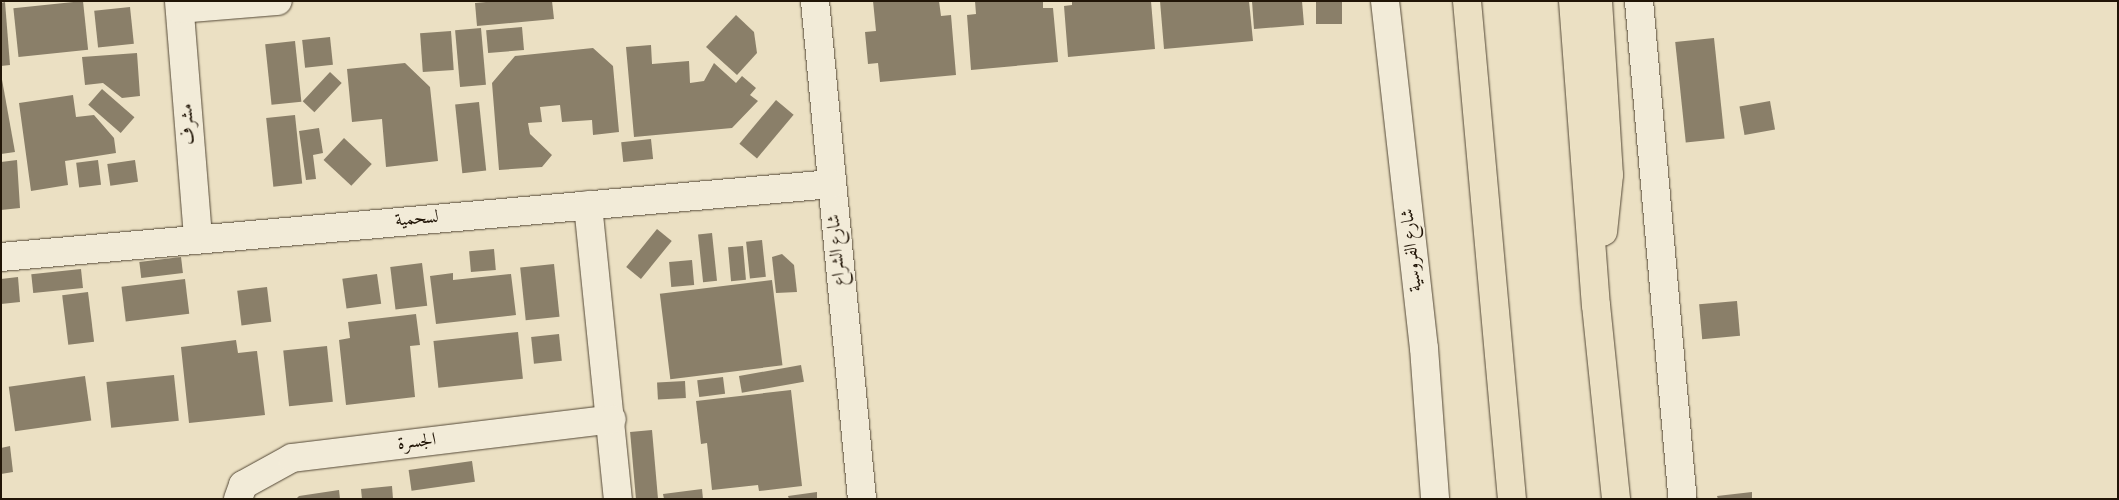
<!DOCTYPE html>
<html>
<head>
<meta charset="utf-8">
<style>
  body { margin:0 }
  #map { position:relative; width:2119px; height:500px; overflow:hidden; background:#ebe0c3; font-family:Vollkorn,Amiri,serif }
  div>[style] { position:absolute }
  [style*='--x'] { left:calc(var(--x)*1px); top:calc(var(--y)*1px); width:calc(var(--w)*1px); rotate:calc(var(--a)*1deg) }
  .building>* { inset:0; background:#8a7f69; transform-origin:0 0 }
  .roads { filter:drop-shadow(0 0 1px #544836) drop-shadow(0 0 1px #544836) }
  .street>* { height:28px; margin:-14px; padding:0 14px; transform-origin:14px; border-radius:14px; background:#f2ebd8 }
  .secondary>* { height:28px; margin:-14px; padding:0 14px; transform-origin:14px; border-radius:14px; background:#f2ebd8 }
  .highway>* { height:28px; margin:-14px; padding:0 14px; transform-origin:14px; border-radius:14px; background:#ebe0c3 }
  span { translate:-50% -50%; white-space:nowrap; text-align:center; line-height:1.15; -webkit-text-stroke:4px #f2ebd8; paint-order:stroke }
  .street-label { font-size:18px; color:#211507 }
  .frame { position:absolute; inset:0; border:2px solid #211507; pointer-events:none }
</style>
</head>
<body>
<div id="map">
  <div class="building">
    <div style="left:83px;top:1px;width:49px;height:70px;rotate:84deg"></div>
    <div style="clip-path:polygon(497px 1px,552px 1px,554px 19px,477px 26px,475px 3px)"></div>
    <div style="clip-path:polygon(873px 1px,939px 1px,941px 16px,951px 15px,956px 75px,880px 82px,878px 63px,868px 64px,865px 32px,876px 31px)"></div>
    <div style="clip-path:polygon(975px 1px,1043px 1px,1043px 8px,1053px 8px,1058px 62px,971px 70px,967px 15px,976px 14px)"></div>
    <div style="clip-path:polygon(1072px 1px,1151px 1px,1155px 49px,1068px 57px,1064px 6px,1072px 5px)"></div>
    <div style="clip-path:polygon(1160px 1px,1249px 1px,1253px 41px,1164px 49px)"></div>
    <div style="clip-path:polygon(1252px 1px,1302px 1px,1304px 25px,1254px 29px)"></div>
    <div style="left:1316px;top:1px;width:26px;height:23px"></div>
    <div style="clip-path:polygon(5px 2px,10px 65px,1px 66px,1px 3px)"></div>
    <div style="left:130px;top:7px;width:37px;height:36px;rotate:84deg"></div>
    <div style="clip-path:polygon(736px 15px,754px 32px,757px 53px,737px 75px,706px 47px)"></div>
    <div style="left:522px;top:27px;width:23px;height:36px;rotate:85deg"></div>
    <div style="left:481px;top:28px;width:57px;height:26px;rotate:85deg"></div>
    <div style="left:451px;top:31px;width:39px;height:31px;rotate:86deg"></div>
    <div style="left:330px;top:37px;width:28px;height:28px;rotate:84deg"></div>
    <div style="left:1714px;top:38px;width:101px;height:39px;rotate:84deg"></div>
    <div style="left:295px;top:41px;width:61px;height:30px;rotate:84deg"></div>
    <div style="clip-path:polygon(651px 45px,652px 64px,689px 61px,690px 83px,704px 81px,714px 63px,736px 83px,742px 76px,756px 88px,750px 95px,758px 101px,732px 128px,634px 137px,626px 47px)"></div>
    <div style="clip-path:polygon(593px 48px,613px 66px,619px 132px,593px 135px,592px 120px,562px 122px,560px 105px,540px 107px,542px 122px,528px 123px,530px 134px,552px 155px,542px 167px,499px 170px,492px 83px,515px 56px)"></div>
    <div style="clip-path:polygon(137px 53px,140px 96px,122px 98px,103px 83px,85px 85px,82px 57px)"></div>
    <div style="clip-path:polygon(405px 63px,430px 87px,438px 161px,386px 167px,382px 119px,352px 122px,347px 69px)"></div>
    <div style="left:330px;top:72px;width:16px;height:40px;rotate:43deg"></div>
    <div style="clip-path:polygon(1px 74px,15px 152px,1px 154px)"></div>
    <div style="left:102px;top:89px;width:43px;height:21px;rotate:41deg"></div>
    <div style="clip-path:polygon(73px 95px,76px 117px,94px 115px,114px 138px,116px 153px,65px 161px,68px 185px,31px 191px,19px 103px)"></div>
    <div style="left:776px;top:100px;width:23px;height:57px;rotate:40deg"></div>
    <div style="left:1770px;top:101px;width:29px;height:31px;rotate:80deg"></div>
    <div style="left:479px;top:102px;width:69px;height:24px;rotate:84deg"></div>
    <div style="left:295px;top:115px;width:69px;height:29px;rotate:84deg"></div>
    <div style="clip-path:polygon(319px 128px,323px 153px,313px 155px,316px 179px,306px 180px,299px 131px)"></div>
    <div style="left:344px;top:138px;width:38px;height:30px;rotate:43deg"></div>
    <div style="left:651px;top:139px;width:20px;height:30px;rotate:84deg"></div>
    <div style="clip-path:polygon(17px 160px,20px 208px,1px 210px,1px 162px)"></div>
    <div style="left:98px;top:160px;width:25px;height:22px;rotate:83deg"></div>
    <div style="left:135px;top:160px;width:22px;height:28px;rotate:82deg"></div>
    <div style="left:657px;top:229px;width:19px;height:49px;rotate:39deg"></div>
    <div style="left:712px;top:233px;width:48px;height:14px;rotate:84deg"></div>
    <div style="left:762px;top:240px;width:37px;height:16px;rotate:84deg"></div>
    <div style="left:743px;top:246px;width:34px;height:15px;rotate:85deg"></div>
    <div style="left:494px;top:249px;width:21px;height:25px;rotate:85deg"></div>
    <div style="clip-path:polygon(782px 254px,794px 265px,797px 292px,776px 293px,772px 257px)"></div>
    <div style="left:181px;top:257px;width:16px;height:42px;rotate:83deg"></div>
    <div style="left:692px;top:260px;width:25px;height:23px;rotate:85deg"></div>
    <div style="left:422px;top:263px;width:43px;height:32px;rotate:83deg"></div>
    <div style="left:554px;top:264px;width:53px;height:34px;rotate:84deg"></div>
    <div style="left:81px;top:269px;width:19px;height:50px;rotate:84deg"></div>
    <div style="clip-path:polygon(453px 273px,453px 280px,511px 274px,516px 315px,436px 324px,430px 276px)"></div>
    <div style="left:377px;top:274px;width:30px;height:35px;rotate:82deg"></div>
    <div style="clip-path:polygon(18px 277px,20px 302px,1px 304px,1px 279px)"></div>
    <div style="left:185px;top:279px;width:35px;height:64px;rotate:83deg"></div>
    <div style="left:772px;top:280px;width:86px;height:113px;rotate:83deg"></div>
    <div style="left:267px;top:287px;width:35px;height:30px;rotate:83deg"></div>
    <div style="left:88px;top:292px;width:50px;height:26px;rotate:83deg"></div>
    <div style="left:1737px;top:301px;width:35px;height:38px;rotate:85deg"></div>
    <div style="clip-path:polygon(416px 314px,420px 345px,410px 346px,415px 397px,346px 405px,339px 340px,350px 338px,348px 322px)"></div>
    <div style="left:518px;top:332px;width:47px;height:85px;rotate:84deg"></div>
    <div style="left:559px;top:334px;width:27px;height:28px;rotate:84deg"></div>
    <div style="clip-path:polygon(236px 340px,238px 353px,257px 351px,265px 415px,189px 423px,181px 347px)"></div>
    <div style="left:327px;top:346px;width:56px;height:44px;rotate:84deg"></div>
    <div style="left:801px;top:365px;width:17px;height:63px;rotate:80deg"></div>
    <div style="left:174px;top:375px;width:46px;height:68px;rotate:84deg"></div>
    <div style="left:85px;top:376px;width:45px;height:77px;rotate:82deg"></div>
    <div style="left:723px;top:377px;width:17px;height:26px;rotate:83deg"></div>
    <div style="left:685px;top:381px;width:17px;height:28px;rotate:87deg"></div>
    <div style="clip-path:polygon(791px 390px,802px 486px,759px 491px,758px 485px,712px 490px,707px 443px,701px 444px,696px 401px)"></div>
    <div style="left:652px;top:430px;width:69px;height:22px;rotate:85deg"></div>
    <div style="clip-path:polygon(10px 446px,13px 472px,1px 474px,1px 448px)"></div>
    <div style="left:472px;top:461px;width:21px;height:64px;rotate:82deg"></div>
    <div style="clip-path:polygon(392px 486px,393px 499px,362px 499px,361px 489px)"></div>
    <div style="clip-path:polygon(702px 489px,703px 499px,664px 499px,663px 494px)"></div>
    <div style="clip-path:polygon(339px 490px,340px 499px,296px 499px,299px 496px)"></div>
    <div style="clip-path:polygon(817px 492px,817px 499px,789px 499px,788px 496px)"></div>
    <div style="clip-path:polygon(1752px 492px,1752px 499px,1718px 499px,1717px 496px)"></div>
  </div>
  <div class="roads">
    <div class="street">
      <div style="--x:179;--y:1;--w:239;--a:85.4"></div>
      <div style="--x:815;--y:1;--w:500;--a:84.61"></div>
      <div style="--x:180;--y:9;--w:98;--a:-4.7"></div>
      <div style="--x:588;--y:205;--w:296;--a:84.2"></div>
      <div style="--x:1;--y:257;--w:834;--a:-5.02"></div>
      <div style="--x:238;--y:499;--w:15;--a:-70"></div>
      <div style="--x:243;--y:485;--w:56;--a:-28.9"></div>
      <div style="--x:292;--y:458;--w:322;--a:-6.9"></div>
    </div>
    <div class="secondary">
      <div style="--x:1385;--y:1;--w:349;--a:83.6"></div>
      <div style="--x:1424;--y:348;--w:151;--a:85.8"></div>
      <div style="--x:1639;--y:1;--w:500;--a:85"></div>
    </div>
    <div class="highway">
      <div style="--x:1467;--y:1;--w:500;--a:84.84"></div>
      <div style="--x:1573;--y:1;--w:305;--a:85.7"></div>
      <div style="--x:1596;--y:305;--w:195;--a:84.1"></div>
      <div style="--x:1598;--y:1;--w:174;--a:86.4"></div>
      <div style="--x:1609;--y:175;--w:57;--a:96"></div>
    </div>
  </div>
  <div class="street-label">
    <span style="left:189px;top:124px;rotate:-94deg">مشرف</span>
    <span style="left:417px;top:220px;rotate:-5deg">لسحمية</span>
    <span style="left:838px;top:250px;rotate:-95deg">شارع الشراع</span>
    <span style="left:1413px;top:250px;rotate:-96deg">شارع الفروسية</span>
    <span style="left:417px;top:443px;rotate:-7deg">الجسرة</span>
  </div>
  <div class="frame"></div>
</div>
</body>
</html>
